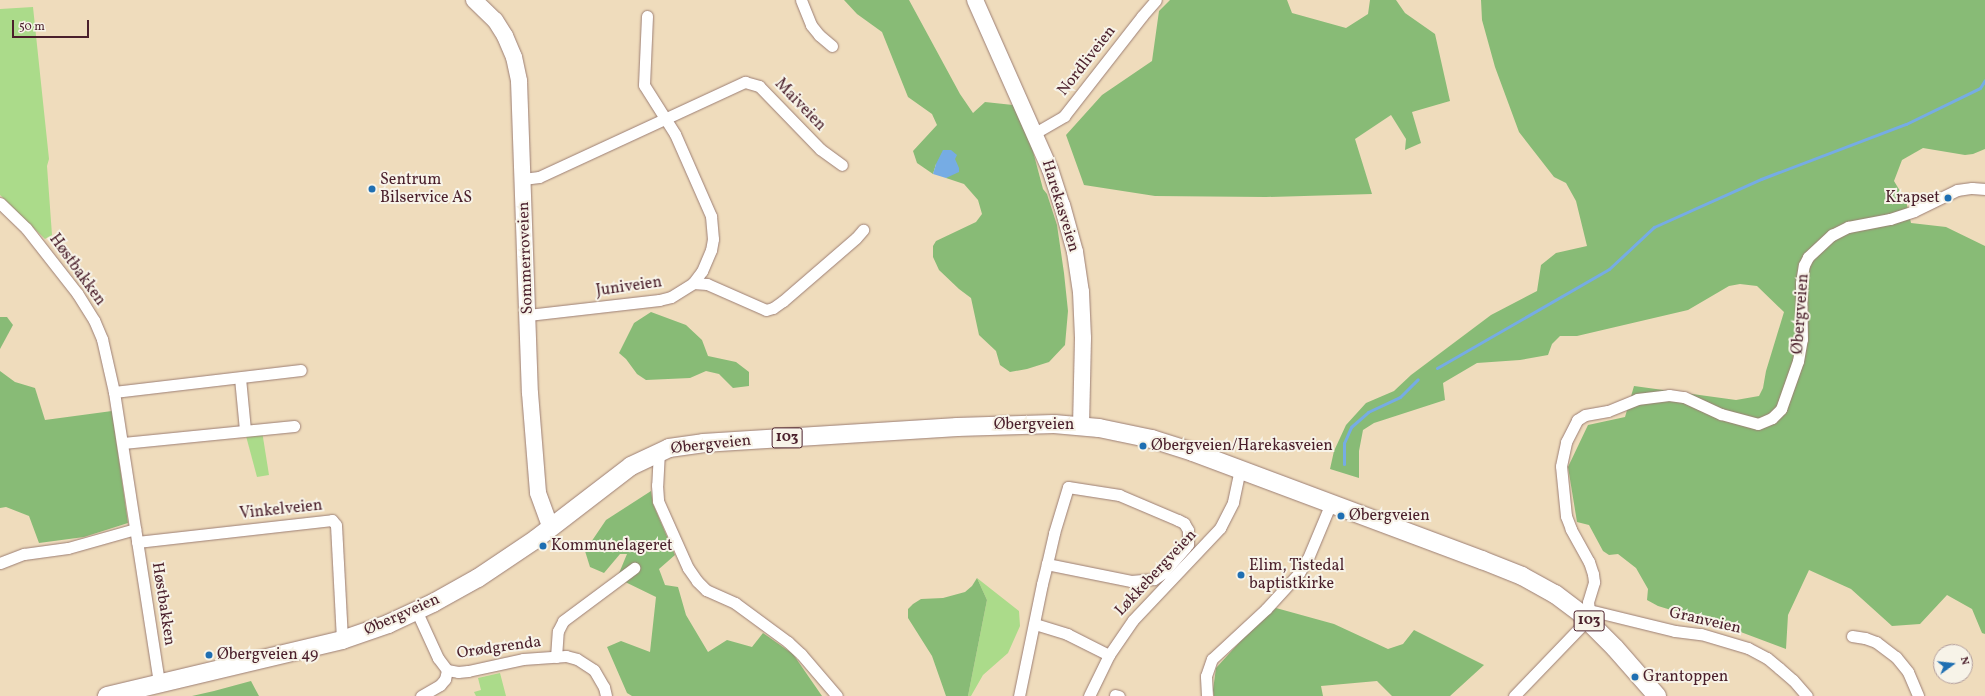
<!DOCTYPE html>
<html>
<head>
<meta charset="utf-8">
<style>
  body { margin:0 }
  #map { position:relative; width:1985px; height:696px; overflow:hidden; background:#efdcbc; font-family:Vollkorn,serif }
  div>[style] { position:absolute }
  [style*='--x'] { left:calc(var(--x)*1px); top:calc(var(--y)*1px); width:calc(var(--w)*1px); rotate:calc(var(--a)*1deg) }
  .green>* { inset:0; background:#abdb8a }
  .forest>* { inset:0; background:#88bb76 }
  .water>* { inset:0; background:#76ace4 }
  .stream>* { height:3px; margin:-1.5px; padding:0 1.5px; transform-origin:1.5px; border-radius:1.5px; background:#76ace4 }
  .roads { filter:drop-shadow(0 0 1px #9c7e74) drop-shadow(0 0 1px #9c7e74) }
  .street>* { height:11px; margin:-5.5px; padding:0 5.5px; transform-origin:5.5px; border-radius:5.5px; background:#fff }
  .secondary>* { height:16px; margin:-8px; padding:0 8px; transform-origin:8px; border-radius:8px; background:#fff }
  .primary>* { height:18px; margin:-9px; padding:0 9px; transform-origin:9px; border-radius:9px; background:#fff }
  .dots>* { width:11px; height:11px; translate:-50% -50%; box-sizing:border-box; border:2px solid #f7f3e8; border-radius:50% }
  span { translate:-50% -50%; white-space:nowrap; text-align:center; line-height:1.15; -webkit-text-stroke:4px #f7f3e8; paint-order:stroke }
  .shield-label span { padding:1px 3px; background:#f7f3e8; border:1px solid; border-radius:3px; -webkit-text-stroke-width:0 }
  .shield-label { font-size:15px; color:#4a1f2b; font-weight:700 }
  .street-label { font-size:16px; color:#4a1f2b }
  .poi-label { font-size:16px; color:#4a1f2b }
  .left { translate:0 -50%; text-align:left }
  .right { translate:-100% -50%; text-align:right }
  .north { position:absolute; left:1933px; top:644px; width:40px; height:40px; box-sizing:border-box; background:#f7f3e8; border:1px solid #b29e9c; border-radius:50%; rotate:75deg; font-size:11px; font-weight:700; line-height:16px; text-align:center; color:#4a1f2b }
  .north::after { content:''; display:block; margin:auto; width:14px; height:18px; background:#1f6fb2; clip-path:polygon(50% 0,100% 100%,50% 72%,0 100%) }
  .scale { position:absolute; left:12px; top:20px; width:77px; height:18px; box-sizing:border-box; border:2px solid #4a1f2b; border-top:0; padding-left:5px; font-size:12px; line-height:14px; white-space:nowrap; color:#4a1f2b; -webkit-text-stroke:3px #f7f3e8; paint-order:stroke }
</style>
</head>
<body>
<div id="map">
  <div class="green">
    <div style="clip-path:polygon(33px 7px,49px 159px,47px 166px,52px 235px,45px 239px,0 195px,0 9px)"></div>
    <div style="clip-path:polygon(262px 431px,269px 475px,257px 477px,246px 436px)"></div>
    <div style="clip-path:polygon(977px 578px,1019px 611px,1020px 626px,1008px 653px,983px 675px,971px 696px,968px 696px,987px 600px)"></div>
    <div style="clip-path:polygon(500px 673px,506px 696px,476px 696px,474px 692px,481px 690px,478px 678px)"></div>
  </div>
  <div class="forest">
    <div style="clip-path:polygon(844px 0,909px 0,960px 94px,973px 113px,985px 102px,1013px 105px,1030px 140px,1043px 189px,1047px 194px,1057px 225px,1064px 273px,1068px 311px,1065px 345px,1049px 362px,1027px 369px,1010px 372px,1000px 365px,996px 351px,979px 335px,971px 298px,959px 289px,939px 270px,933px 257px,933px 246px,936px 241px,976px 222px,982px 214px,978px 200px,964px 184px,946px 178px,947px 176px,936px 164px,933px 174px,917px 163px,913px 151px,937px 125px,932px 114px,908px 97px,882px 32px,857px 14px)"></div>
    <div style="clip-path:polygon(1170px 0,1287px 0,1292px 13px,1346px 28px,1368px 14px,1370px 0,1396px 0,1405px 13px,1435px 34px,1450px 101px,1412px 112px,1421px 143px,1405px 150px,1406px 139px,1391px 115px,1355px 139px,1372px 194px,1266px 197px,1155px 196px,1084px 185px,1066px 135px,1102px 95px,1152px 61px,1159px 11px)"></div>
    <div style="clip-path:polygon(1481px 0,1985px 0,1985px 149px,1973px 154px,1965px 155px,1923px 148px,1902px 160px,1894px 181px,1906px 201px,1911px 223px,1946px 227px,1985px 246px,1985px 634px,1982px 633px,1972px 609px,1947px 595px,1920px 624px,1892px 626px,1851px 589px,1809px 570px,1788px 615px,1786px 649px,1730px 628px,1658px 606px,1647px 600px,1648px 589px,1636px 568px,1618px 554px,1609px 555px,1603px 551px,1589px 525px,1577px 522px,1568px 467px,1588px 425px,1625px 417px,1634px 386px,1736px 400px,1759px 396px,1763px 388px,1766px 371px,1784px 312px,1757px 286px,1740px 284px,1729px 286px,1688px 310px,1577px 336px,1560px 336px,1552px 344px,1548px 355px,1520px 360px,1477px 363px,1443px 383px,1445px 400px,1374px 423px,1363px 430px,1359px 451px,1359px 478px,1330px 469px,1334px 451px,1346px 425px,1366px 403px,1394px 391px,1411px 375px,1491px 315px,1537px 291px,1541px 265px,1556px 253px,1587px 246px,1576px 201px,1566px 183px,1554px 177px,1519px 132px,1495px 67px,1482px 20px)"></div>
    <div style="clip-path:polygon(651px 312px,686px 325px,702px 340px,708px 356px,736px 362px,749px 372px,749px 386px,733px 388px,719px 374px,706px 371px,690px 378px,646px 380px,637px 374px,626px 359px,619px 353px,634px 323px)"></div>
    <div style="clip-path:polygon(0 317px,7px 317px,13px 325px,0 349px)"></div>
    <div style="clip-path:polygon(0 371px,15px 382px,35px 388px,45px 420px,112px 411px,128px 523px,84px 537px,39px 543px,29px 516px,6px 507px,0 508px)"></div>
    <div style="clip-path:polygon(651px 491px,653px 504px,675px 555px,659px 569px,665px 585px,678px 587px,686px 615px,708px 652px,727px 640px,752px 647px,763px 633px,793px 654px,822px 696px,632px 696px,627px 693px,607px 647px,621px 641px,650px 652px,656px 597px,617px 578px,627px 554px,620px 554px,604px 573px,590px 567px,585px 551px,606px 520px)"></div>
    <div style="clip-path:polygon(977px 578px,987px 600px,968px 696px,946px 696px,932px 656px,908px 618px,908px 609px,913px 604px,921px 599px,943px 598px,965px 592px,972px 586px)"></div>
    <div style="clip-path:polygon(1276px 608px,1334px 624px,1388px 649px,1403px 644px,1414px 630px,1484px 665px,1450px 696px,1392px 696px,1377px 681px,1321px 686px,1323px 696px,1214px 696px,1213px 690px,1216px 668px,1248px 633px)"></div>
    <div style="clip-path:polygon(251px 681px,259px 696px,192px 696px,214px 691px)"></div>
  </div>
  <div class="water">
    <div style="clip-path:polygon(943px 150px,951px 150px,957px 155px,955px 159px,959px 168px,959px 172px,946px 178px,933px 174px,936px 164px)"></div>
  </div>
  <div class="stream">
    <div style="--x:1437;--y:368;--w:198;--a:-29.9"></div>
    <div style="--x:1609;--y:269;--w:62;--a:-43"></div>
    <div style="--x:1654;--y:227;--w:117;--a:-24.2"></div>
    <div style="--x:1761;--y:179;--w:155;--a:-20.8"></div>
    <div style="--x:1906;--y:124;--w:82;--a:-25.9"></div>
    <div style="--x:1980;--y:88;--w:9;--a:-58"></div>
    <div style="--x:1344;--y:464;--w:21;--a:-90"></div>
    <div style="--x:1344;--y:443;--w:17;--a:-66"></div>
    <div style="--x:1351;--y:427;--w:23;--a:-41"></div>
    <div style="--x:1368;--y:412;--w:35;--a:-25"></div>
    <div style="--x:1400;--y:397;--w:25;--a:-45"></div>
  </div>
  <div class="roads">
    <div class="street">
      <div style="--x:801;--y:0;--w:27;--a:68"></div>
      <div style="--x:811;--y:25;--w:13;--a:51"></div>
      <div style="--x:819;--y:35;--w:17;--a:40"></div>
      <div style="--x:647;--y:16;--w:69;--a:92.5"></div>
      <div style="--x:644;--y:85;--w:58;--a:57.7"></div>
      <div style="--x:675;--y:134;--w:90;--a:66.3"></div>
      <div style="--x:711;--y:216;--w:23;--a:85"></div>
      <div style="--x:713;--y:239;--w:11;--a:100"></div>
      <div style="--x:711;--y:250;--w:23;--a:113"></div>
      <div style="--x:702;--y:271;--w:15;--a:127"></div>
      <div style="--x:1035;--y:133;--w:34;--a:-30"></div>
      <div style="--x:1064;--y:116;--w:127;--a:-52"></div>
      <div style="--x:1142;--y:16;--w:21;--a:-49"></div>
      <div style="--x:523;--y:179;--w:16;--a:-7"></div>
      <div style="--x:539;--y:177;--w:227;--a:-24.8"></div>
      <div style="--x:745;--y:82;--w:15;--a:16"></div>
      <div style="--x:759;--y:86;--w:88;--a:45.9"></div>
      <div style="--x:820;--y:149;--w:27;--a:36"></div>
      <div style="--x:0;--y:203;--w:36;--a:44"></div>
      <div style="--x:26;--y:228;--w:83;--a:51.9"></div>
      <div style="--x:77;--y:293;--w:32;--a:58"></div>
      <div style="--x:94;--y:320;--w:21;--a:67"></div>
      <div style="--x:102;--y:339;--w:54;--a:77.2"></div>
      <div style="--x:114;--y:392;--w:295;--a:81.2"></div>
      <div style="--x:528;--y:315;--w:132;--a:-6.5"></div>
      <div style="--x:659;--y:300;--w:12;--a:-14"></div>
      <div style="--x:671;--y:297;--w:26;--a:-32"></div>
      <div style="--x:693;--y:283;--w:14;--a:4"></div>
      <div style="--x:707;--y:284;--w:64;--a:23.8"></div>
      <div style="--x:766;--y:310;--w:7;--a:-16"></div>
      <div style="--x:773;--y:308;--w:12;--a:-35"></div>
      <div style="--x:783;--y:301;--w:96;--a:-40.8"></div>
      <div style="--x:856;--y:238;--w:11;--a:-49"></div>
      <div style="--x:240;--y:378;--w:52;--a:84.5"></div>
      <div style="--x:114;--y:392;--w:188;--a:-6.7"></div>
      <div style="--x:123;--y:443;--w:172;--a:-5.7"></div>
      <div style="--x:659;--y:451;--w:34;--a:93"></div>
      <div style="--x:657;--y:485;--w:16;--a:86"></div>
      <div style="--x:658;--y:501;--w:73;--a:65.9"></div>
      <div style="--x:688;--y:568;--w:16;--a:55"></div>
      <div style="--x:697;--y:581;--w:13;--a:45"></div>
      <div style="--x:706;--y:590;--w:32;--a:24"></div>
      <div style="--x:735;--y:603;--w:66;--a:36.3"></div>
      <div style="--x:788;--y:642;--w:18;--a:43"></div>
      <div style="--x:801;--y:654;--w:55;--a:49.4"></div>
      <div style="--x:137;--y:542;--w:196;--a:-6.4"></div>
      <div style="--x:332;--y:520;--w:6;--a:51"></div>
      <div style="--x:336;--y:525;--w:115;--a:87"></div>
      <div style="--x:0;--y:563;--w:26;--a:-21"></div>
      <div style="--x:24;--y:554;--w:44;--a:-7.8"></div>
      <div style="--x:68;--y:548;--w:70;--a:-15.8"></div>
      <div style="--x:416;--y:610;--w:53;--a:65.4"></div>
      <div style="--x:438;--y:658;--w:15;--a:53"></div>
      <div style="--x:447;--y:670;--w:11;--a:10"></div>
      <div style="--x:458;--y:672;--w:10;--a:-6"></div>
      <div style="--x:468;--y:671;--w:56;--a:-12.3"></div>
      <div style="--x:523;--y:659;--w:43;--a:-4"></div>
      <div style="--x:566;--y:656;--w:11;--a:15"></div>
      <div style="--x:577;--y:659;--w:20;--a:33"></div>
      <div style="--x:594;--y:670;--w:20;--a:60"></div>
      <div style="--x:604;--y:687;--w:9;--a:77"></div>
      <div style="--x:1589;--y:610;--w:8;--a:-97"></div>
      <div style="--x:1588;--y:602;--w:21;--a:-73"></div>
      <div style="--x:1594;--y:582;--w:8;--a:-97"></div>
      <div style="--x:1593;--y:574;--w:13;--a:-108"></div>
      <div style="--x:1589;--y:562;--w:38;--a:-119"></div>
      <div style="--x:1571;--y:529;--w:14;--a:-111"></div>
      <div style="--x:1566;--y:516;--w:50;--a:-95.7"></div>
      <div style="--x:1561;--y:466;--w:25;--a:-78"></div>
      <div style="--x:1566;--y:442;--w:25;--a:-63"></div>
      <div style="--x:1577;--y:420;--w:9;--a:-32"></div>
      <div style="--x:1585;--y:415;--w:23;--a:-10"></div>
      <div style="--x:1608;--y:411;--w:31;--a:-22"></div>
      <div style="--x:1637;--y:399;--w:32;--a:-7"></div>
      <div style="--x:1669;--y:395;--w:15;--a:8"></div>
      <div style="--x:1684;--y:397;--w:41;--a:24.7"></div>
      <div style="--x:1721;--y:414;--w:38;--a:15"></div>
      <div style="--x:1758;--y:424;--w:15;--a:-23"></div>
      <div style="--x:1772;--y:418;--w:13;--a:-45"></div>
      <div style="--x:1781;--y:409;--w:51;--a:-70.5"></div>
      <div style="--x:1798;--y:361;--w:22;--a:-80"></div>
      <div style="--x:1802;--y:339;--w:56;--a:-91"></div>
      <div style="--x:1801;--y:283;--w:18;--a:-81"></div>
      <div style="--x:1804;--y:265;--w:9;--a:-63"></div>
      <div style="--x:1808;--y:257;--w:33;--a:-43"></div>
      <div style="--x:1832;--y:235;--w:18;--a:-27"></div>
      <div style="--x:1848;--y:227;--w:43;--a:-10.8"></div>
      <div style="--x:1890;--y:219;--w:25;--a:-18"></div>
      <div style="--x:1914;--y:211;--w:48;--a:-26"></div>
      <div style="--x:1957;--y:190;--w:15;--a:-8"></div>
      <div style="--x:1972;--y:188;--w:13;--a:4"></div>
      <div style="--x:1583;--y:612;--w:6;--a:-18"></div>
      <div style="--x:1589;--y:610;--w:89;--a:13.7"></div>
      <div style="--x:1675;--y:631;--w:26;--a:7"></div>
      <div style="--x:1701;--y:634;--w:49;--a:16.6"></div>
      <div style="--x:1748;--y:648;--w:21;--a:28"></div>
      <div style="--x:1767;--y:658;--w:16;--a:40"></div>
      <div style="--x:1779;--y:668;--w:18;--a:41"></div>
      <div style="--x:1793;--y:680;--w:21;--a:49"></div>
      <div style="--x:1035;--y:624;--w:34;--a:17"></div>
      <div style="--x:1067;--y:634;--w:47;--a:26.6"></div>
      <div style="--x:1852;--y:636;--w:13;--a:9"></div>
      <div style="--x:1865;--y:638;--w:12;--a:20"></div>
      <div style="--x:1876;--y:642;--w:25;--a:37"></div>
      <div style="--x:1896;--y:657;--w:19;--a:51"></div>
      <div style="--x:1908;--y:672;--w:26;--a:67"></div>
      <div style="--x:556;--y:657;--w:26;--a:-86"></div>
      <div style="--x:558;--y:631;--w:11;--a:-63"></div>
      <div style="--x:563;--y:621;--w:89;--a:-36.7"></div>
      <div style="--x:1115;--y:695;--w:4;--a:14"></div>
      <div style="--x:421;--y:696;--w:22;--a:-30"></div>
      <div style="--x:440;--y:685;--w:8;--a:-50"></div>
      <div style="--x:445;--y:679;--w:9;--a:-77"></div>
      <div style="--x:1019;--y:696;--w:114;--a:-78.4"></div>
      <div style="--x:1042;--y:584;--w:21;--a:-76"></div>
      <div style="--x:1047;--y:564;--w:32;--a:-77"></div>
      <div style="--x:1054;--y:533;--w:48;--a:-73.1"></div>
      <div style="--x:1068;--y:487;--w:52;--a:8.9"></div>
      <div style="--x:1119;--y:495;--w:64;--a:23"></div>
      <div style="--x:1178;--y:520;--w:7;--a:27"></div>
      <div style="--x:1184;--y:523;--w:8;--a:60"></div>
      <div style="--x:1188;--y:530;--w:14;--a:90"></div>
      <div style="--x:1188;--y:544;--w:5;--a:127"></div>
      <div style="--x:1185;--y:548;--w:33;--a:131"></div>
      <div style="--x:1163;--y:573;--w:11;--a:146"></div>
      <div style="--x:1154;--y:579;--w:23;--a:175"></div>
      <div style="--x:1131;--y:581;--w:86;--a:-168.6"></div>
      <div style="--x:1089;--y:696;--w:46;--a:-64"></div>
      <div style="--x:1109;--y:655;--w:42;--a:-55.6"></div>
      <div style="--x:1133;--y:620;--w:127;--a:-46.6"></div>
      <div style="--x:1220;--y:528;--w:29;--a:-63"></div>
      <div style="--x:1233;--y:502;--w:33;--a:-78"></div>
      <div style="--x:1207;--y:696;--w:20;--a:-93"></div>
      <div style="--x:1206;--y:676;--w:18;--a:-71"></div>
      <div style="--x:1212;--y:659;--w:74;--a:-42.8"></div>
      <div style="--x:1266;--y:609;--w:49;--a:-47.5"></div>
      <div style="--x:1299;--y:573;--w:17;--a:-59"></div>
      <div style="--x:1308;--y:558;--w:60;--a:-67.3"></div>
      <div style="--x:1514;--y:696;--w:107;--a:-46.1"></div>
    </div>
    <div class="secondary">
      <div style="--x:474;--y:0;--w:29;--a:44"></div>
      <div style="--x:495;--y:20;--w:19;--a:58"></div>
      <div style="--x:505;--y:36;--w:23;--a:67"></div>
      <div style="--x:514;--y:57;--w:25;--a:78"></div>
      <div style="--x:519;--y:81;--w:312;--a:88"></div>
      <div style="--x:530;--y:393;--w:100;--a:85.4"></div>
      <div style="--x:538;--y:493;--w:37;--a:70"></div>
      <div style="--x:975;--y:0;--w:185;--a:66.1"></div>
      <div style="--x:1050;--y:169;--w:38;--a:72"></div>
      <div style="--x:1062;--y:205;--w:49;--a:74.5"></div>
      <div style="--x:1075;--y:252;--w:40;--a:81.5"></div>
      <div style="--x:1081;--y:292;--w:46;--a:87.5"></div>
      <div style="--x:1083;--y:338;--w:87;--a:91.3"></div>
    </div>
    <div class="primary">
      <div style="--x:107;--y:696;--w:242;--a:-13.4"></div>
      <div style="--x:342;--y:640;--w:49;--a:-19.2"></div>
      <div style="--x:388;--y:624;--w:50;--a:-25"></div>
      <div style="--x:433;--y:603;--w:51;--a:-29.1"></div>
      <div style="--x:478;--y:578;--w:70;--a:-33.9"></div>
      <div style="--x:536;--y:539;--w:120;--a:-37.5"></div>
      <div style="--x:631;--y:466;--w:42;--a:-25.3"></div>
      <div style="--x:669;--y:448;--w:34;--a:-8"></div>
      <div style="--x:703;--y:443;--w:255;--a:-3.6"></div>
      <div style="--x:957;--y:427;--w:97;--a:-1.8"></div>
      <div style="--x:1054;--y:424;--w:45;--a:5.1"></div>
      <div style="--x:1099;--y:428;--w:54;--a:11.7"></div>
      <div style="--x:1152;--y:439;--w:43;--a:17.6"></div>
      <div style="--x:1193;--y:452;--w:309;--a:20.5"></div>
      <div style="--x:1482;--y:560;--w:43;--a:21.8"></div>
      <div style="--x:1522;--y:576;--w:38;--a:29"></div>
      <div style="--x:1555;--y:594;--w:31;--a:37"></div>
      <div style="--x:1580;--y:613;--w:49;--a:45"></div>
      <div style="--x:1615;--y:648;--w:64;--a:48.8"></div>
    </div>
  </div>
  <div class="dots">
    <div style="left:372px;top:189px;background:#1f6fb2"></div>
    <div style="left:1948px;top:198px;background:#1f6fb2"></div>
    <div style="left:1143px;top:446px;background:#1f6fb2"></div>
    <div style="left:1341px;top:516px;background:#1f6fb2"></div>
    <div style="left:543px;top:546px;background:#1f6fb2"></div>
    <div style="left:1241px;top:575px;background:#1f6fb2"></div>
    <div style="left:209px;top:655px;background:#1f6fb2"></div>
    <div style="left:1635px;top:677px;background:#1f6fb2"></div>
  </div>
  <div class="shield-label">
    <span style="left:787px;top:438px">103</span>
    <span style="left:1589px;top:621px">103</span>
  </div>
  <div class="street-label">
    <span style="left:1087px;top:61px;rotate:-52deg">Nordliveien</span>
    <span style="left:800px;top:105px;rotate:46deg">Maiveien</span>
    <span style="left:1060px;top:206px;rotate:73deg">Harekasveien</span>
    <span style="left:526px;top:258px;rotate:-92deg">Sommerroveien</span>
    <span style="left:77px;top:270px;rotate:54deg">Høstbakken</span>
    <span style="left:629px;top:287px;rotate:-8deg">Juniveien</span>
    <span style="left:1801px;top:314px;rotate:-86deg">Øbergveien</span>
    <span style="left:1034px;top:425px">Øbergveien</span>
    <span style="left:711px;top:445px;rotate:-6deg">Øbergveien</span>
    <span style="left:281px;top:510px;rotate:-6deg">Vinkelveien</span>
    <span style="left:1156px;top:573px;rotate:-47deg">Løkkebergveien</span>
    <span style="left:163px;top:604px;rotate:81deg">Høstbakken</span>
    <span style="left:402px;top:615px;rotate:-24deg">Øbergveien</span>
    <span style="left:1705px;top:621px;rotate:13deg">Granveien</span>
    <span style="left:499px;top:648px;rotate:-8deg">Orødgrenda</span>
  </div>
  <div class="poi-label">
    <span class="left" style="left:380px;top:189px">Sentrum<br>Bilservice AS</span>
    <span class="right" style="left:1940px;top:198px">Krapset</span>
    <span class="left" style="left:1151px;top:446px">Øbergveien/Harekasveien</span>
    <span class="left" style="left:1349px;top:516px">Øbergveien</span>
    <span class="left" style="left:551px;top:546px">Kommunelageret</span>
    <span class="left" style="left:1249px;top:575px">Elim, Tistedal<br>baptistkirke</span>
    <span class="left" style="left:217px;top:655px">Øbergveien 49</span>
    <span class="left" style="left:1643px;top:677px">Grantoppen</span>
  </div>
  <div class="north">N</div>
  <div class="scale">50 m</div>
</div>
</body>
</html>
